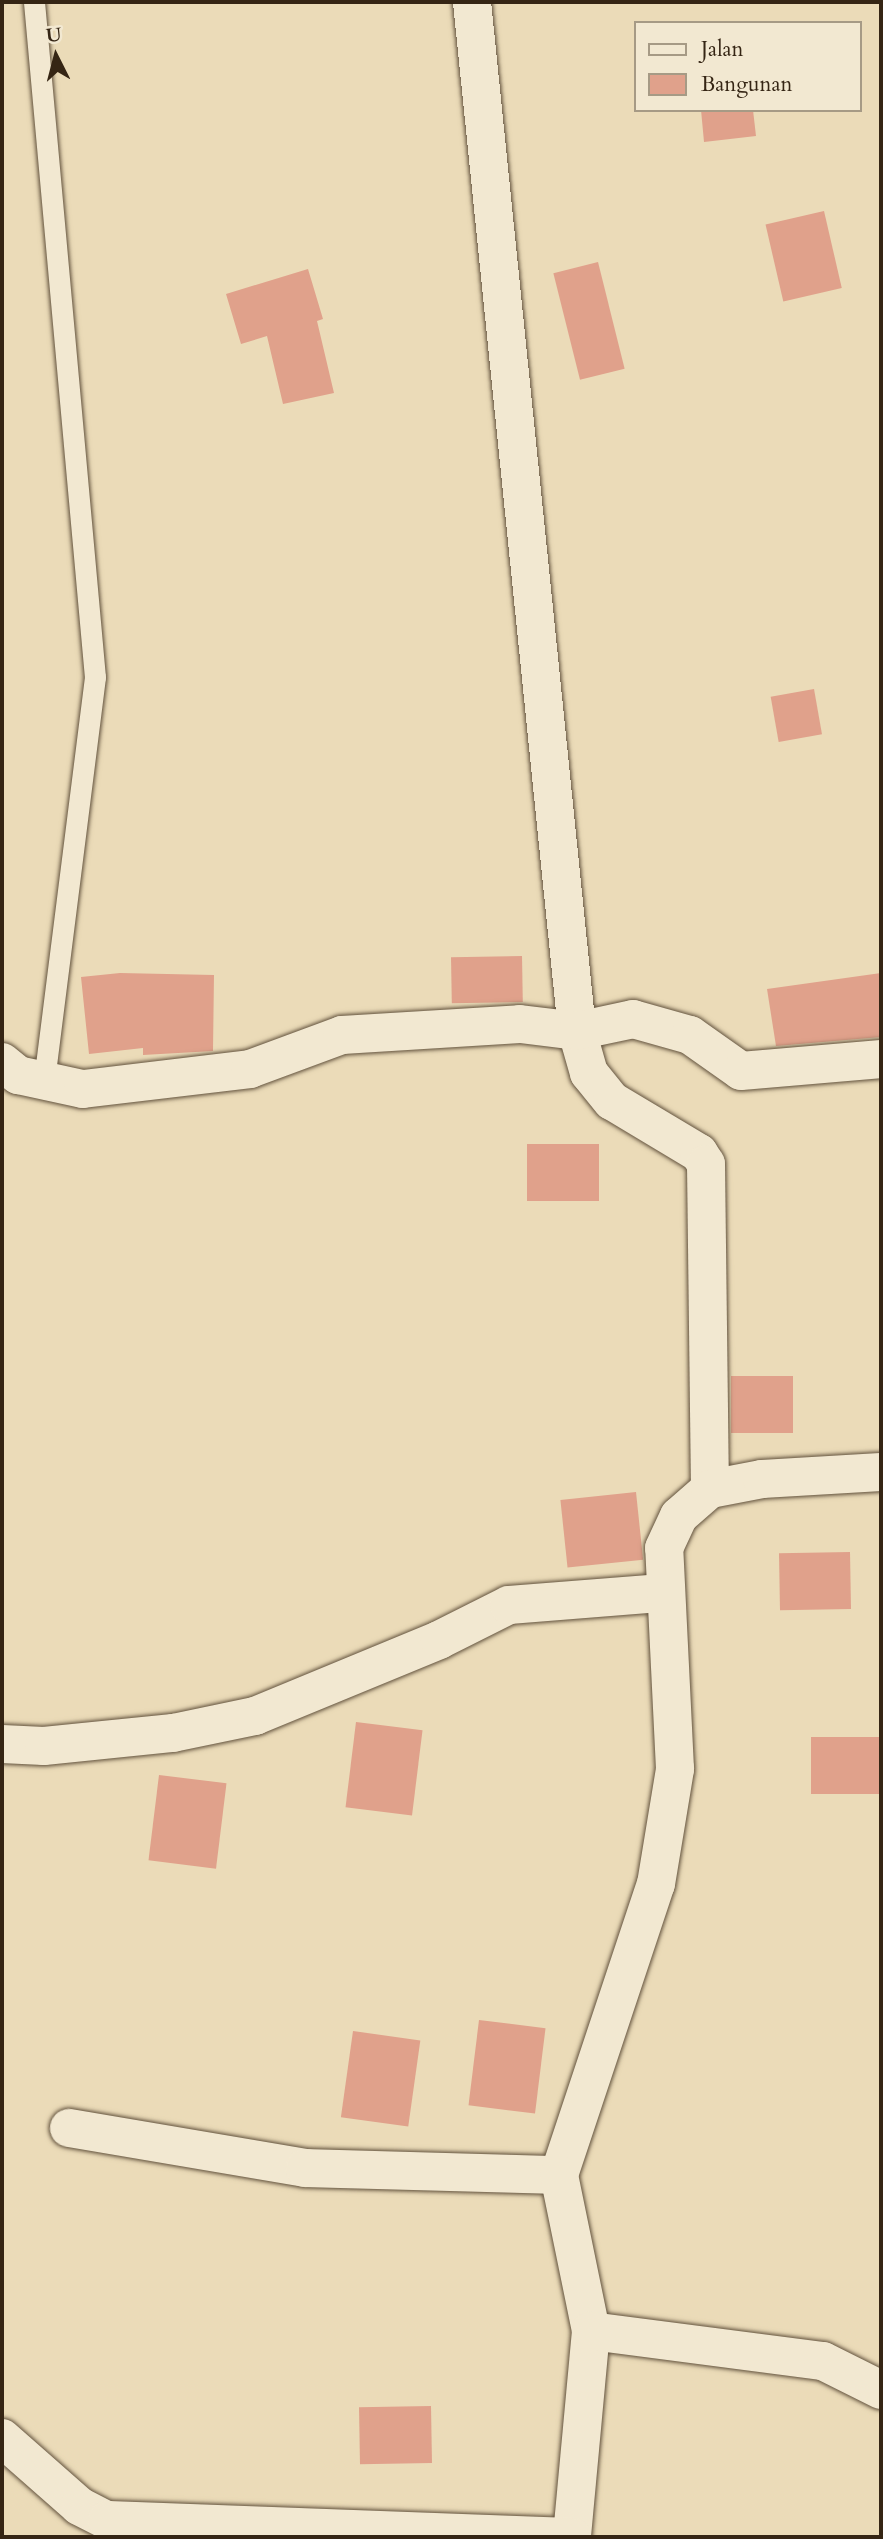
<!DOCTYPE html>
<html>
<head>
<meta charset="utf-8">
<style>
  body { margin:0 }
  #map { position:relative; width:883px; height:2539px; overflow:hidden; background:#ebdbb8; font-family:Cardo,serif }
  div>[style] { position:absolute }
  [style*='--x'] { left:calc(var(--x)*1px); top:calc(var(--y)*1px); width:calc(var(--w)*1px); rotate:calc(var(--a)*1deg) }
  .building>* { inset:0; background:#e0a18b; transform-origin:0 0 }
  .roads { filter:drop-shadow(0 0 2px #62523d) drop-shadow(0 0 2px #62523d) }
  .lane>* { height:21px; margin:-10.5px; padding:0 10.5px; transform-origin:10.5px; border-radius:10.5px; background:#f2e8d1 }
  .street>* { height:38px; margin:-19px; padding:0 19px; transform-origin:19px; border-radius:19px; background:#f2e8d1 }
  span { translate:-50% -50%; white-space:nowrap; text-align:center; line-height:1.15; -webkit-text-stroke:6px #f2e8d1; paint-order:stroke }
  .frame { position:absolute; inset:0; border:4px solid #352514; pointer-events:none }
  .legend { position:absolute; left:634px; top:21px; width:228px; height:91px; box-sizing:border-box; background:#f2e8d1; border:2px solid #a69a85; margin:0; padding:9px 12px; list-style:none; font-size:21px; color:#352514 }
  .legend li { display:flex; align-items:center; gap:14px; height:35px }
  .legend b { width:35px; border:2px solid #a69a85 }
  .north { position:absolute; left:21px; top:21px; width:70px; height:70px; -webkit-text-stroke:5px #f2e8d1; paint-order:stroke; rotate:354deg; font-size:19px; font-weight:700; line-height:28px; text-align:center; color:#352514 }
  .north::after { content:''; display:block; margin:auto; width:24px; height:32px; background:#352514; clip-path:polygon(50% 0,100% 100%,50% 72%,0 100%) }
</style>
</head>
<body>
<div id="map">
  <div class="building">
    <div style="clip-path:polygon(701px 110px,753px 110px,756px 136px,704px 142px)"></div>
    <div style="left:824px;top:211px;width:79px;height:60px;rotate:77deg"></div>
    <div style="left:598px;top:262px;width:110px;height:46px;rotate:76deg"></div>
    <div style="clip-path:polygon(308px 269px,323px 319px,317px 321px,334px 393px,283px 404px,267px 336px,241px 344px,226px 294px)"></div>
    <div style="left:814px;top:689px;width:46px;height:44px;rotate:80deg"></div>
    <div style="left:522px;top:956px;width:46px;height:71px;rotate:89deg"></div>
    <div style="clip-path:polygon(120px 973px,214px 975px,213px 1051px,143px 1055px,143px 1048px,89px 1054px,81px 977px)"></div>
    <div style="clip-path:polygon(881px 973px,881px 1037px,776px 1046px,767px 989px)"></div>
    <div style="left:599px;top:1144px;width:57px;height:72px;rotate:90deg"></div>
    <div style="left:793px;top:1376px;width:57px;height:62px;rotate:90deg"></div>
    <div style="left:636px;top:1492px;width:68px;height:76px;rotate:84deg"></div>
    <div style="left:850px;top:1552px;width:57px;height:71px;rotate:89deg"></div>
    <div style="left:356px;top:1722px;width:67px;height:86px;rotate:7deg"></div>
    <div style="left:811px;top:1737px;width:70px;height:57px"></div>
    <div style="left:159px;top:1775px;width:68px;height:86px;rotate:7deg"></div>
    <div style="left:479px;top:2020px;width:67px;height:86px;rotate:7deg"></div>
    <div style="left:353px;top:2031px;width:68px;height:87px;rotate:8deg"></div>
    <div style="left:431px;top:2406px;width:57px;height:72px;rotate:89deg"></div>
  </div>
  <div class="roads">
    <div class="lane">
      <div style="--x:34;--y:2;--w:678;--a:84.84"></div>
      <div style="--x:95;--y:677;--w:407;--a:97.2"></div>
    </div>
    <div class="street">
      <div style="--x:472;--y:2;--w:1034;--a:84.17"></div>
      <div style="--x:577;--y:1031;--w:44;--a:74.1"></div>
      <div style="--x:589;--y:1073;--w:36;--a:51"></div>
      <div style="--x:612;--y:1101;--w:101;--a:30.9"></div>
      <div style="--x:699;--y:1153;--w:13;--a:58"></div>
      <div style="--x:706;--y:1164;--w:325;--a:89.3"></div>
      <div style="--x:2;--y:1062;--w:21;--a:39"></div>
      <div style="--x:18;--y:1075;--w:66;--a:12.2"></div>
      <div style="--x:83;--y:1089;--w:168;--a:-6.8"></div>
      <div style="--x:250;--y:1069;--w:98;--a:-20.3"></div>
      <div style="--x:342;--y:1035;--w:178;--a:-3.5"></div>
      <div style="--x:520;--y:1024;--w:57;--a:7"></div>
      <div style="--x:577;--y:1031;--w:57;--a:-12.1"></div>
      <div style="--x:633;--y:1019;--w:59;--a:15.7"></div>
      <div style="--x:690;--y:1035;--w:62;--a:35.2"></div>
      <div style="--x:741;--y:1071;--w:141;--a:-4.9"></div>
      <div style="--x:2;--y:1744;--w:42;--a:2.7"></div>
      <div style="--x:44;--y:1746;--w:130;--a:-5.8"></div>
      <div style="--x:173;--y:1733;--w:84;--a:-11.7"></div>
      <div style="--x:255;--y:1716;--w:199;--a:-22.4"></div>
      <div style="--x:439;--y:1640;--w:78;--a:-26.6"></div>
      <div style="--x:509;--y:1605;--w:154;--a:-4.5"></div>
      <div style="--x:69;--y:2128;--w:239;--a:9.6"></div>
      <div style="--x:305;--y:2168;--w:254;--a:1.6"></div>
      <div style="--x:559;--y:2175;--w:307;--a:-71.6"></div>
      <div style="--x:656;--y:1884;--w:117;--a:-80.6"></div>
      <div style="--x:675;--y:1769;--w:221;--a:-92.8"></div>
      <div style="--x:664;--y:1548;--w:35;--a:-65"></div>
      <div style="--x:679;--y:1516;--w:41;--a:-41.1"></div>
      <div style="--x:710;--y:1489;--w:53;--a:-10.9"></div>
      <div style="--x:762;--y:1479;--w:119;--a:-3.4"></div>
      <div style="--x:559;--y:2175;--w:159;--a:78.4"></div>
      <div style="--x:591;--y:2331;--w:207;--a:95.3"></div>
      <div style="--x:591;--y:2331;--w:234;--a:7.4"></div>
      <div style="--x:823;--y:2361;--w:65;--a:26.6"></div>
      <div style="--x:2;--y:2438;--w:103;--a:41.4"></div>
      <div style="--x:79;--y:2506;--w:31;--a:27"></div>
      <div style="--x:107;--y:2520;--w:465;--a:2.1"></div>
    </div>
  </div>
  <div class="frame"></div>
  <ul class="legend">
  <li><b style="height:9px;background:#f2e8d1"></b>Jalan</li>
  <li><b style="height:19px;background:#e0a18b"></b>Bangunan</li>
  </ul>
  <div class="north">U</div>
</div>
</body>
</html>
